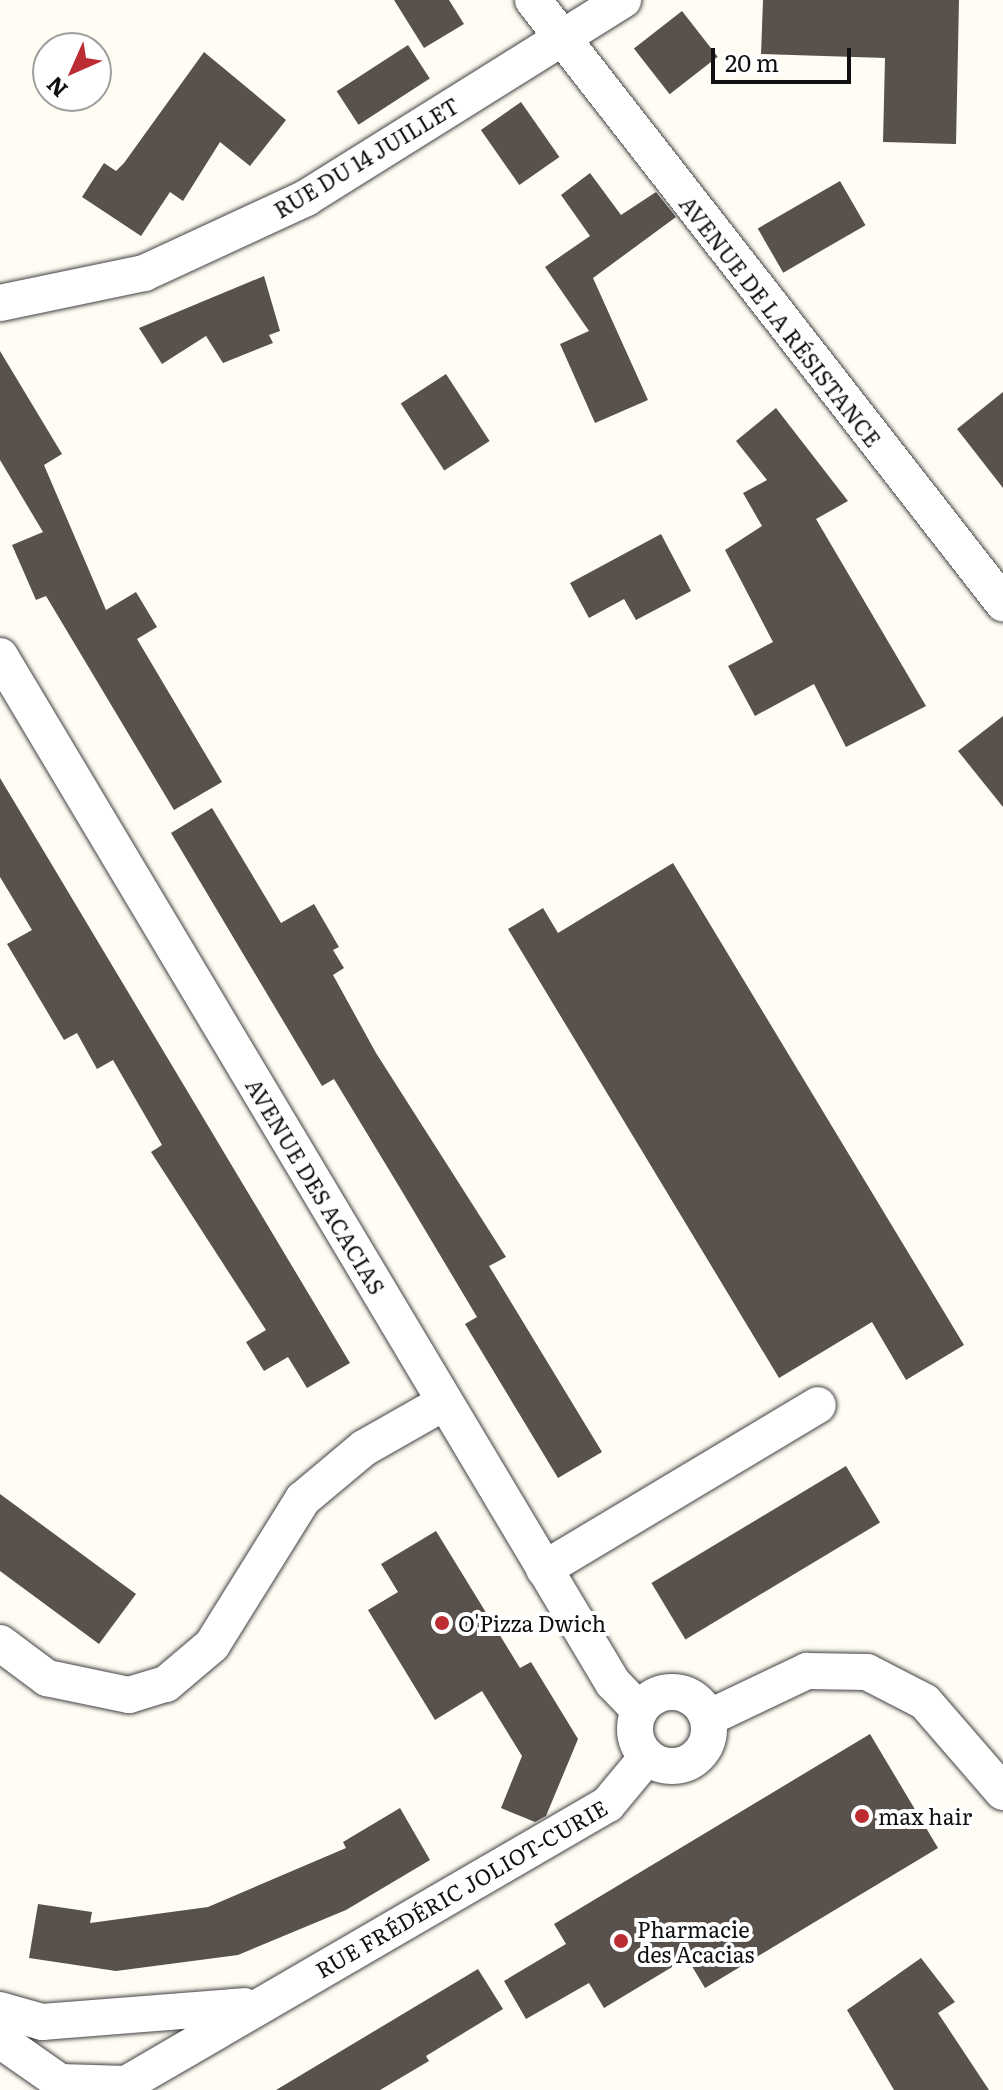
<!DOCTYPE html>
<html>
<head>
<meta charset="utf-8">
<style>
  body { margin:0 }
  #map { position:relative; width:1003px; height:2090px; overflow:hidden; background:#fefcf3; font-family:Literata,serif }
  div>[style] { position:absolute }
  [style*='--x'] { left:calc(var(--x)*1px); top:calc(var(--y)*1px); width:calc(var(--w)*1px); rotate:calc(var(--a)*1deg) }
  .building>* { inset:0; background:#58514c; transform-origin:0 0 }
  .roads { filter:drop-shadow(0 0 2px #434343) drop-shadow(0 0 2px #434343) }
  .minor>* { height:36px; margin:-18px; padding:0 18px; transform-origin:18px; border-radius:18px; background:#fff }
  .minor>.ring { margin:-18px; padding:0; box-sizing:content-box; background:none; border:36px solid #fff; border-radius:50% }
  .dots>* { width:22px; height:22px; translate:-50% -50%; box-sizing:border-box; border:4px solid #fff; border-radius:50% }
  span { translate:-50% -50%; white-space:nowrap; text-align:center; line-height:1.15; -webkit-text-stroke:8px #fff; paint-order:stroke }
  .street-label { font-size:22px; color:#101010 }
  .poi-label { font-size:22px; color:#101010 }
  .left { translate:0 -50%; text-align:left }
  .north { position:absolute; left:32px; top:32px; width:80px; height:80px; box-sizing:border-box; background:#fff; border:2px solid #9f9f9f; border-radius:50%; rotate:225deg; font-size:22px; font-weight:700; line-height:32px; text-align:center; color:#101010 }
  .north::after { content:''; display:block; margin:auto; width:28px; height:36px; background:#bc2c33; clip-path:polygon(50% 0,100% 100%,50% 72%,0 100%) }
  .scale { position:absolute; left:711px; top:48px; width:140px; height:36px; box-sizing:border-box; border:4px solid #101010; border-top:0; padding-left:10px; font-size:24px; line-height:28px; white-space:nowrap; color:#101010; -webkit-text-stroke:6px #fff; paint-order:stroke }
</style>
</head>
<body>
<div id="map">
  <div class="building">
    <div style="clip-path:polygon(394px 0,449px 0,464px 24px,424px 48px)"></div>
    <div style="clip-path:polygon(763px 0,959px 0,956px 144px,883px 142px,885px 58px,761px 54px)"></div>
    <div style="left:682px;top:11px;width:58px;height:61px;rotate:52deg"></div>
    <div style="left:408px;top:45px;width:40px;height:85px;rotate:57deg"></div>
    <div style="clip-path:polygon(204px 52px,286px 120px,250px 166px,220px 142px,183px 201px,170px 192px,141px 236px,82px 197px,104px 163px,116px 171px,124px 163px)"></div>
    <div style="left:521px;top:102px;width:67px;height:49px;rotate:55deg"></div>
    <div style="clip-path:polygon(590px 173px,621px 215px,656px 192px,676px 217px,593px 278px,648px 400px,595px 423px,560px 344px,589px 331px,545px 267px,590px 236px,561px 195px)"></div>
    <div style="left:840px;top:181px;width:51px;height:95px;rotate:60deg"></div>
    <div style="clip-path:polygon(264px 276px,280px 331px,269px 335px,273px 343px,223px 363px,206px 336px,162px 364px,139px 328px)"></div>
    <div style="clip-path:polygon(0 351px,62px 454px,44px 465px,106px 610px,136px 592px,157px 627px,137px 639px,222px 782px,174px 810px,46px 596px,36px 600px,12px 545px,43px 532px,0 460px)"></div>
    <div style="left:446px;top:374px;width:80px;height:54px;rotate:57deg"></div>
    <div style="clip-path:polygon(1003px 392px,1003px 488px,957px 429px)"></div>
    <div style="clip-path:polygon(776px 408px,848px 501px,816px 519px,926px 706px,846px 747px,814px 684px,755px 716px,728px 666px,773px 642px,725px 550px,762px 526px,743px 493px,767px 480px,736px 441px)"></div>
    <div style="clip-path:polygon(661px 534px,691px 591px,636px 620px,624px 599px,589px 618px,570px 583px)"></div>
    <div style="clip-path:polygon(1003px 716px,1003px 807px,958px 751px)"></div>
    <div style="clip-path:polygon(0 778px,350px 1363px,307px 1388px,288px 1357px,264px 1371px,246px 1342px,266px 1330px,151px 1152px,162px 1145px,113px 1060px,97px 1069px,77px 1033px,64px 1040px,7px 944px,32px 930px,0 877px)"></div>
    <div style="clip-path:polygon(212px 808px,281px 923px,314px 904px,339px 947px,333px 950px,344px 968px,333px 975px,376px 1053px,506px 1257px,489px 1266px,602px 1452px,558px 1478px,465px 1324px,477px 1317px,400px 1188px,334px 1079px,322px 1086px,171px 833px)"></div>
    <div style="clip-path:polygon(673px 863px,964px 1345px,906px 1380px,872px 1322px,779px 1378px,508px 929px,543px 908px,558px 933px)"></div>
    <div style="left:846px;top:1466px;width:66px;height:227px;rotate:59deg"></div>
    <div style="clip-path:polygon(0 1494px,136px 1594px,99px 1644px,0 1571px)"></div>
    <div style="clip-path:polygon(436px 1531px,520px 1668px,531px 1662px,578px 1739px,546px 1816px,535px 1822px,501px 1808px,522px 1756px,482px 1691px,435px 1720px,368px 1610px,398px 1592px,381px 1564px)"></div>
    <div style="clip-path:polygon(870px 1734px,938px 1848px,705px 1988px,687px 1958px,604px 2008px,589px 1983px,526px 2019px,504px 1981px,566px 1944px,554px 1924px)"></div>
    <div style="clip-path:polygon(400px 1808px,430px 1860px,346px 1910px,238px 1955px,116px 1971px,29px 1958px,38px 1904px,92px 1912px,90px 1923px,208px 1907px,346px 1848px,343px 1842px)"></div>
    <div style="clip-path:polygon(921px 1958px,955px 2002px,938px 2013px,989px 2090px,894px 2090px,847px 2010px)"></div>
    <div style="clip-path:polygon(478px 1969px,503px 2009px,426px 2056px,429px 2061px,380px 2090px,276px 2090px)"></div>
  </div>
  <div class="roads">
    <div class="minor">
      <div style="--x:533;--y:0;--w:765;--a:52.07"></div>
      <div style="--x:0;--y:303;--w:147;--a:-11.8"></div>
      <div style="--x:144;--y:273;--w:179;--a:-24.8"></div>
      <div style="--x:306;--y:198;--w:374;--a:-32"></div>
      <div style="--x:0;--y:656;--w:1196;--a:59.17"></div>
      <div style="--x:613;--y:1683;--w:37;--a:46"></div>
      <div style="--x:544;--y:1569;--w:319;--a:-30.9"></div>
      <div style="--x:0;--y:1643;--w:59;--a:36.7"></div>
      <div style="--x:47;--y:1678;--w:84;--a:11.7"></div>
      <div style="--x:129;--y:1695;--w:39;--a:-17"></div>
      <div style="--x:166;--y:1684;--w:60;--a:-40.3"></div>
      <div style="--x:212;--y:1645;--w:172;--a:-58.1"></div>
      <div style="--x:303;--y:1499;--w:80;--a:-39.9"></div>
      <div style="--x:364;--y:1448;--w:93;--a:-29.6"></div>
      <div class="ring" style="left:635px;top:1692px;width:38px;height:38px"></div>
      <div style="--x:708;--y:1718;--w:110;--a:-25.4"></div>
      <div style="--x:807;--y:1671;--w:60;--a:1"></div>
      <div style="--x:867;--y:1672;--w:65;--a:27.3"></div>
      <div style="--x:925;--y:1702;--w:119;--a:49.1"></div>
      <div style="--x:0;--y:2010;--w:44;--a:15.9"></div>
      <div style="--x:42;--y:2022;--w:203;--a:-4.5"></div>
      <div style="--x:0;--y:2040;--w:73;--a:35"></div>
      <div style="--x:60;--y:2082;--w:66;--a:1.7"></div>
      <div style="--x:126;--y:2084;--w:557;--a:-30.15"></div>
      <div style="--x:608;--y:1804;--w:61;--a:-50.3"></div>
    </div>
  </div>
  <div class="dots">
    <div style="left:442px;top:1623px;background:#bc2c33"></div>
    <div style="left:862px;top:1816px;background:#bc2c33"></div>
    <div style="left:621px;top:1941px;background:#bc2c33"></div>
  </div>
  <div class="street-label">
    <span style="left:366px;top:157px;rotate:-31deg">RUE DU 14 JUILLET</span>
    <span style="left:781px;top:321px;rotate:52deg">AVENUE DE LA RÉSISTANCE</span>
    <span style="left:316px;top:1186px;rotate:59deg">AVENUE DES ACACIAS</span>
    <span style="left:461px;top:1888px;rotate:-30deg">RUE FRÉDÉRIC JOLIOT-CURIE</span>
  </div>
  <div class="poi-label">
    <span class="left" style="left:458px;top:1623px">O'Pizza Dwich</span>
    <span class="left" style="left:878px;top:1816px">max hair</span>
    <span class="left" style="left:637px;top:1941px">Pharmacie<br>des Acacias</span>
  </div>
  <div class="north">N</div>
  <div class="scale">20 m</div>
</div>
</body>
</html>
